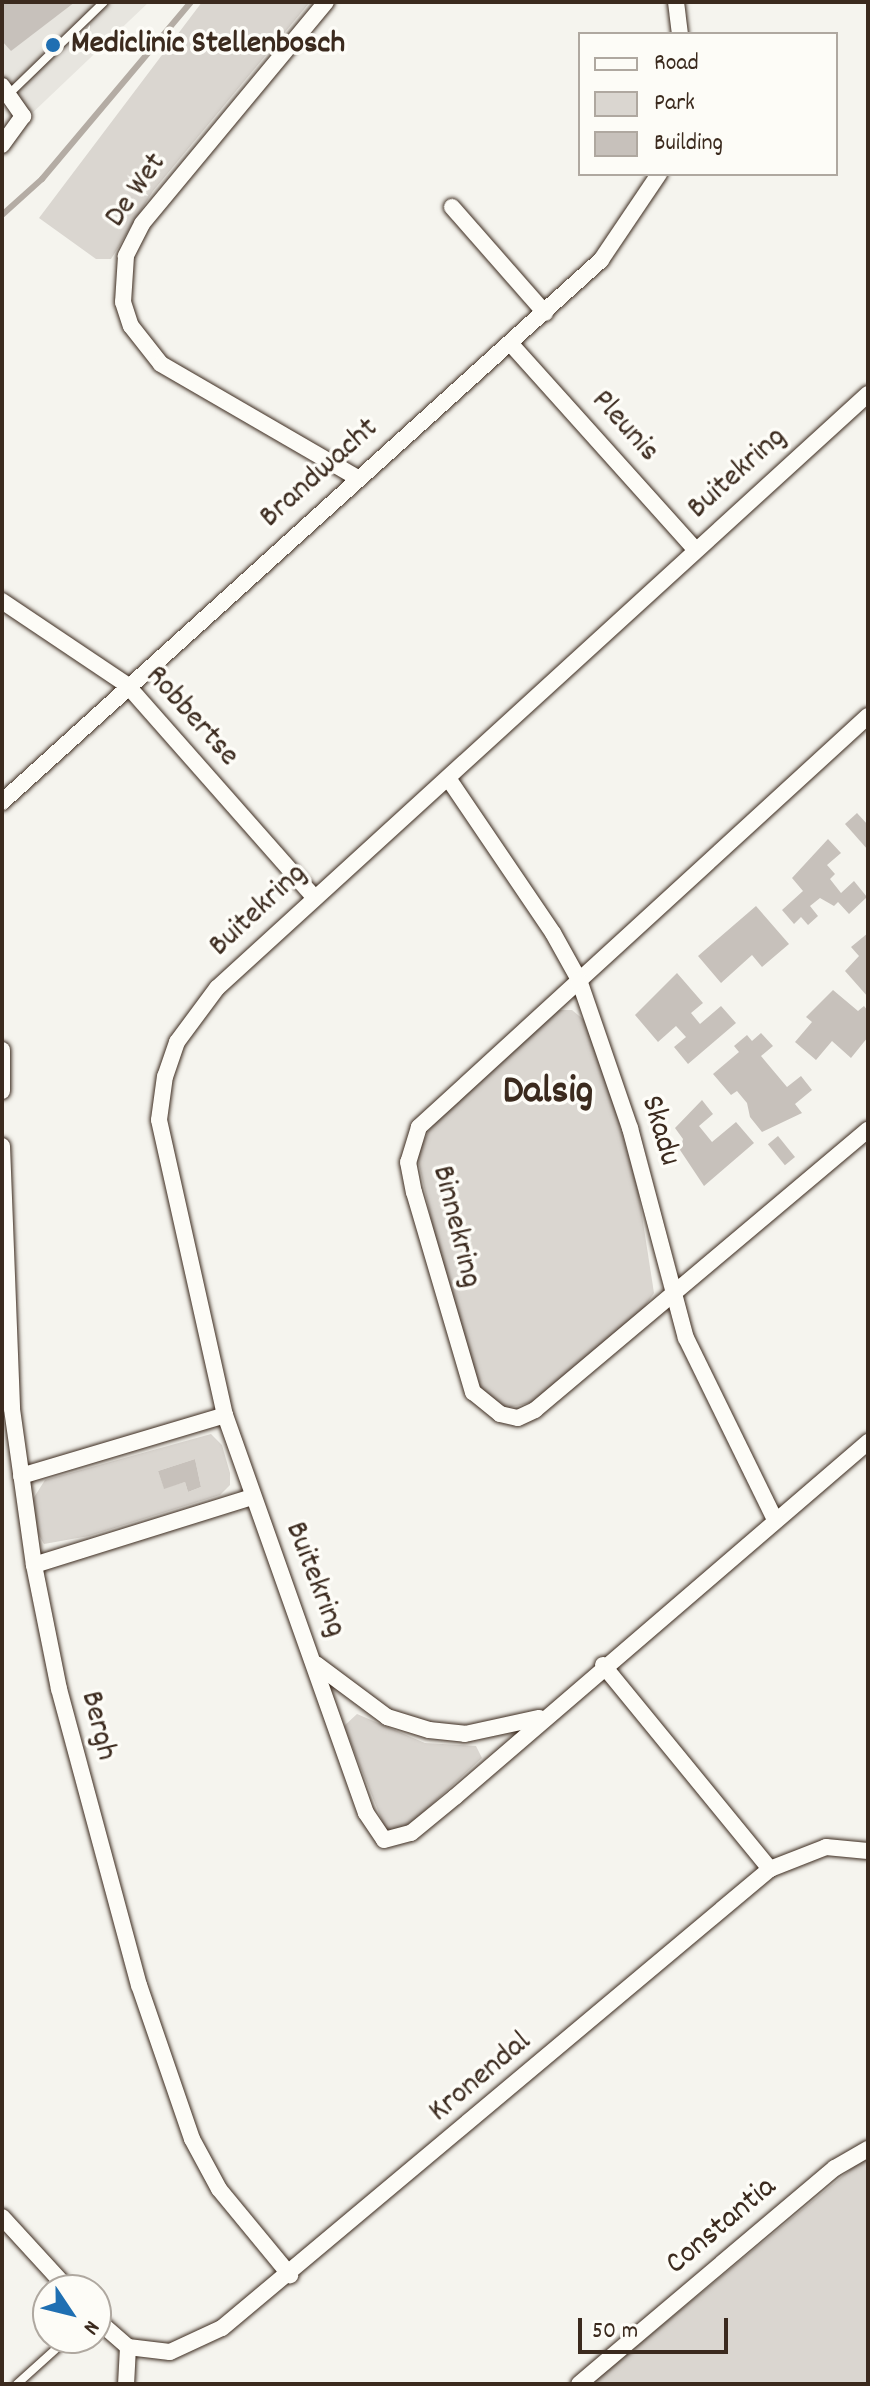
<!DOCTYPE html>
<html>
<head>
<meta charset="utf-8">
<style>
  body { margin:0 }
  #map { position:relative; width:870px; height:2386px; overflow:hidden; background:#f5f4ee; font-family:Dekko,sans-serif }
  div>[style] { position:absolute }
  [style*='--x'] { left:calc(var(--x)*1px); top:calc(var(--y)*1px); width:calc(var(--w)*1px); rotate:calc(var(--a)*1deg) }
  .built>* { inset:0; background:#e7e5df }
  .green>* { inset:0; background:#dad6d0 }
  .stream>* { height:6px; margin:-3px; padding:0 3px; transform-origin:3px; border-radius:3px; background:#b4aca4 }
  .building>* { inset:0; background:#c7c1bb; transform-origin:0 0 }
  .roads { filter:drop-shadow(0 0 2px #3b2a1e) drop-shadow(0 0 2px #3b2a1e) }
  .lane>* { height:8px; margin:-4px; padding:0 4px; transform-origin:4px; border-radius:4px; background:#fdfcf7 }
  .street>* { height:16px; margin:-8px; padding:0 8px; transform-origin:8px; border-radius:8px; background:#fdfcf7 }
  .dots>* { width:22px; height:22px; translate:-50% -50%; box-sizing:border-box; border:4px solid #fdfcf7; border-radius:50% }
  span { translate:-50% -50%; white-space:nowrap; text-align:center; line-height:1.15; -webkit-text-stroke:7px #fdfcf7; paint-order:stroke }
  .poi-label { font-size:32px; color:#3b2a1e; font-weight:700 }
  .left { translate:0 -50%; text-align:left }
  .street-label { font-size:32px; color:#3b2a1e }
  .district-label { font-size:40px; color:#3b2a1e; font-weight:700 }
  .frame { position:absolute; inset:0; border:4px solid #3b2a1e; pointer-events:none }
  .legend { position:absolute; left:578px; top:32px; width:260px; height:144px; box-sizing:border-box; background:#fdfcf7; border:2px solid #afa8a0; margin:0; padding:10px 14px; list-style:none; font-size:24px; color:#3b2a1e }
  .legend li { display:flex; align-items:center; gap:16px; height:40px }
  .legend b { width:40px; border:2px solid #afa8a0 }
  .north { position:absolute; left:32px; top:2274px; width:80px; height:80px; box-sizing:border-box; background:#fdfcf7; border:2px solid #afa8a0; border-radius:50%; rotate:125deg; font-size:22px; font-weight:700; line-height:32px; text-align:center; color:#3b2a1e }
  .north::after { content:''; display:block; margin:auto; width:28px; height:36px; background:#1f6fb2; clip-path:polygon(50% 0,100% 100%,50% 72%,0 100%) }
  .scale { position:absolute; left:578px; top:2318px; width:150px; height:36px; box-sizing:border-box; border:4px solid #3b2a1e; border-top:0; padding-left:10px; font-size:24px; line-height:28px; white-space:nowrap; color:#3b2a1e; -webkit-text-stroke:6px #fdfcf7; paint-order:stroke }
</style>
</head>
<body>
<div id="map">
  <div class="built">
    <div style="clip-path:polygon(2px 2px,149px 2px,27px 118px,2px 88px)"></div>
  </div>
  <div class="green">
    <div style="clip-path:polygon(202px 2px,310px 2px,153px 191px,111px 259px,96px 259px,39px 218px)"></div>
    <div style="clip-path:polygon(559px 1010px,572px 1010px,584px 1020px,608px 1083px,638px 1190px,654px 1293px,644px 1308px,533px 1402px,504px 1409px,481px 1392px,445px 1283px,417px 1155px,432px 1124px)"></div>
    <div style="clip-path:polygon(evenodd,211px 1434px,222px 1445px,230px 1473px,230px 1485px,220px 1495px,89px 1536px,44px 1544px,35px 1528px,31px 1502px,45px 1480px,211px 1434px,195px 1459px,201px 1487px,188px 1492px,185px 1482px,164px 1488px,158px 1471px,195px 1459px)"></div>
    <div style="clip-path:polygon(357px 1714px,425px 1743px,476px 1746px,482px 1758px,404px 1830px,387px 1833px,344px 1726px)"></div>
    <div style="clip-path:polygon(868px 2155px,868px 2384px,591px 2384px)"></div>
  </div>
  <div class="stream">
    <div style="--x:2;--y:215;--w:54;--a:-42"></div>
    <div style="--x:42;--y:179;--w:231;--a:-49.9"></div>
  </div>
  <div class="building">
    <div style="clip-path:polygon(2px 2px,75px 2px,11px 51px,2px 41px)"></div>
    <div style="clip-path:polygon(857px 813px,868px 825px,868px 850px,845px 824px)"></div>
    <div style="clip-path:polygon(828px 839px,841px 853px,827px 865px,835px 874px,830px 879px,841px 893px,854px 881px,867px 897px,849px 914px,838px 902px,834px 906px,820px 898px,810px 906px,818px 916px,808px 925px,801px 917px,794px 924px,782px 910px,803px 891px,792px 878px)"></div>
    <div style="clip-path:polygon(756px 906px,789px 944px,762px 967px,752px 955px,721px 983px,698px 956px)"></div>
    <div style="clip-path:polygon(868px 933px,868px 997px,845px 971px,859px 956px,851px 947px)"></div>
    <div style="clip-path:polygon(677px 973px,703px 1003px,691px 1013px,700px 1024px,721px 1006px,736px 1023px,688px 1064px,674px 1047px,686px 1037px,676px 1026px,658px 1042px,635px 1015px)"></div>
    <div style="clip-path:polygon(833px 990px,858px 1011px,864px 1006px,868px 1011px,868px 1037px,851px 1058px,832px 1041px,816px 1060px,795px 1042px,812px 1022px,806px 1017px)"></div>
    <div style="clip-path:polygon(761px 1033px,773px 1046px,761px 1056px,787px 1087px,801px 1076px,812px 1090px,795px 1104px,802px 1113px,762px 1132px,750px 1117px,747px 1103px,737px 1091px,731px 1095px,713px 1074px,739px 1052px,734px 1046px,747px 1035px,752px 1041px)"></div>
    <div style="clip-path:polygon(702px 1100px,713px 1114px,699px 1126px,712px 1142px,736px 1122px,754px 1143px,704px 1186px,680px 1150px,683px 1139px,675px 1128px)"></div>
    <div style="left:778px;top:1136px;width:27px;height:13px;rotate:51deg"></div>
    <div style="clip-path:polygon(195px 1459px,201px 1487px,188px 1492px,185px 1482px,164px 1489px,158px 1471px)"></div>
  </div>
  <div class="roads">
    <div class="lane">
      <div style="--x:9;--y:94;--w:132;--a:-44.1"></div>
      <div style="--x:17;--y:2384;--w:69;--a:-42"></div>
    </div>
    <div class="street">
      <div style="--x:326;--y:2;--w:288;--a:129.7"></div>
      <div style="--x:142;--y:224;--w:36;--a:117"></div>
      <div style="--x:126;--y:256;--w:46;--a:93.7"></div>
      <div style="--x:123;--y:302;--w:25;--a:72"></div>
      <div style="--x:131;--y:326;--w:48;--a:51.7"></div>
      <div style="--x:161;--y:364;--w:228;--a:30.1"></div>
      <div style="--x:676;--y:2;--w:32;--a:83"></div>
      <div style="--x:2;--y:86;--w:37;--a:55"></div>
      <div style="--x:23;--y:116;--w:36;--a:126"></div>
      <div style="--x:452;--y:207;--w:141;--a:48.7"></div>
      <div style="--x:510;--y:343;--w:278;--a:48.1"></div>
      <div style="--x:868;--y:394;--w:881;--a:137.62"></div>
      <div style="--x:217;--y:988;--w:67;--a:126.5"></div>
      <div style="--x:177;--y:1042;--w:36;--a:109"></div>
      <div style="--x:165;--y:1076;--w:44;--a:97.8"></div>
      <div style="--x:159;--y:1120;--w:302;--a:77.4"></div>
      <div style="--x:225;--y:1415;--w:422;--a:70.5"></div>
      <div style="--x:366;--y:1813;--w:32;--a:56"></div>
      <div style="--x:384;--y:1840;--w:28;--a:-15"></div>
      <div style="--x:411;--y:1833;--w:57;--a:-39.3"></div>
      <div style="--x:455;--y:1797;--w:545;--a:-40.68"></div>
      <div style="--x:2;--y:601;--w:151;--a:33.9"></div>
      <div style="--x:127;--y:685;--w:284;--a:48.6"></div>
      <div style="--x:868;--y:716;--w:609;--a:137.53"></div>
      <div style="--x:419;--y:1127;--w:37;--a:107"></div>
      <div style="--x:408;--y:1162;--w:31;--a:79"></div>
      <div style="--x:414;--y:1192;--w:209;--a:73.6"></div>
      <div style="--x:473;--y:1392;--w:35;--a:39"></div>
      <div style="--x:500;--y:1414;--w:18;--a:13"></div>
      <div style="--x:518;--y:1418;--w:19;--a:-25"></div>
      <div style="--x:535;--y:1410;--w:435;--a:-40.1"></div>
      <div style="--x:448;--y:778;--w:187;--a:55.9"></div>
      <div style="--x:553;--y:933;--w:54;--a:61"></div>
      <div style="--x:579;--y:980;--w:157;--a:71"></div>
      <div style="--x:630;--y:1128;--w:217;--a:75.1"></div>
      <div style="--x:686;--y:1338;--w:203;--a:63.9"></div>
      <div style="--x:2;--y:802;--w:808;--a:-42.14"></div>
      <div style="--x:601;--y:260;--w:104;--a:-56"></div>
      <div style="--x:2;--y:1050;--w:41;--a:90"></div>
      <div style="--x:2;--y:1146;--w:263;--a:87.8"></div>
      <div style="--x:12;--y:1409;--w:158;--a:82"></div>
      <div style="--x:34;--y:1565;--w:126;--a:78.6"></div>
      <div style="--x:59;--y:1689;--w:307;--a:74.9"></div>
      <div style="--x:139;--y:1985;--w:163;--a:71"></div>
      <div style="--x:192;--y:2139;--w:57;--a:61.6"></div>
      <div style="--x:219;--y:2189;--w:112;--a:50.5"></div>
      <div style="--x:21;--y:1476;--w:213;--a:-16.6"></div>
      <div style="--x:34;--y:1565;--w:228;--a:-17.3"></div>
      <div style="--x:316;--y:1664;--w:89;--a:36.7"></div>
      <div style="--x:387;--y:1717;--w:44;--a:17.2"></div>
      <div style="--x:429;--y:1730;--w:36;--a:6"></div>
      <div style="--x:465;--y:1734;--w:76;--a:-12.2"></div>
      <div style="--x:603;--y:1665;--w:264;--a:50.7"></div>
      <div style="--x:2;--y:2217;--w:99;--a:47.5"></div>
      <div style="--x:96;--y:2319;--w:43;--a:41.2"></div>
      <div style="--x:128;--y:2347;--w:37;--a:93"></div>
      <div style="--x:128;--y:2347;--w:42;--a:6.8"></div>
      <div style="--x:170;--y:2352;--w:57;--a:-24.8"></div>
      <div style="--x:222;--y:2328;--w:715;--a:-39.95"></div>
      <div style="--x:770;--y:1869;--w:60;--a:-21.4"></div>
      <div style="--x:826;--y:1847;--w:42;--a:5.4"></div>
      <div style="--x:579;--y:2384;--w:335;--a:-40.2"></div>
      <div style="--x:835;--y:2168;--w:38;--a:-30"></div>
    </div>
  </div>
  <div class="dots">
    <div style="left:53px;top:45px;background:#1f6fb2"></div>
  </div>
  <div class="poi-label">
    <span class="left" style="left:71px;top:45px">Mediclinic Stellenbosch</span>
  </div>
  <div class="street-label">
    <span style="left:137px;top:191px;rotate:-55deg">De Wet</span>
    <span style="left:624px;top:427px;rotate:48deg">Pleunis</span>
    <span style="left:320px;top:474px;rotate:-42deg">Brandwacht</span>
    <span style="left:738px;top:474px;rotate:-42deg">Buitekring</span>
    <span style="left:191px;top:717px;rotate:48deg">Robbertse</span>
    <span style="left:259px;top:911px;rotate:-43deg">Buitekring</span>
    <span style="left:659px;top:1131px;rotate:73deg">Skadu</span>
    <span style="left:455px;top:1227px;rotate:76deg">Binnekring</span>
    <span style="left:314px;top:1580px;rotate:69deg">Buitekring</span>
    <span style="left:97px;top:1726px;rotate:76deg">Bergh</span>
    <span style="left:481px;top:2078px;rotate:-40deg">Kronendal</span>
    <span style="left:722px;top:2227px;rotate:-40deg">Constantia</span>
  </div>
  <div class="district-label">
    <span style="left:548px;top:1094px">Dalsig</span>
  </div>
  <div class="frame"></div>
  <ul class="legend">
  <li><b style="height:10px;background:#fdfcf7"></b>Road</li>
  <li><b style="height:22px;background:#dad6d0"></b>Park</li>
  <li><b style="height:22px;background:#c7c1bb"></b>Building</li>
  </ul>
  <div class="north">N</div>
  <div class="scale">50 m</div>
</div>
</body>
</html>
